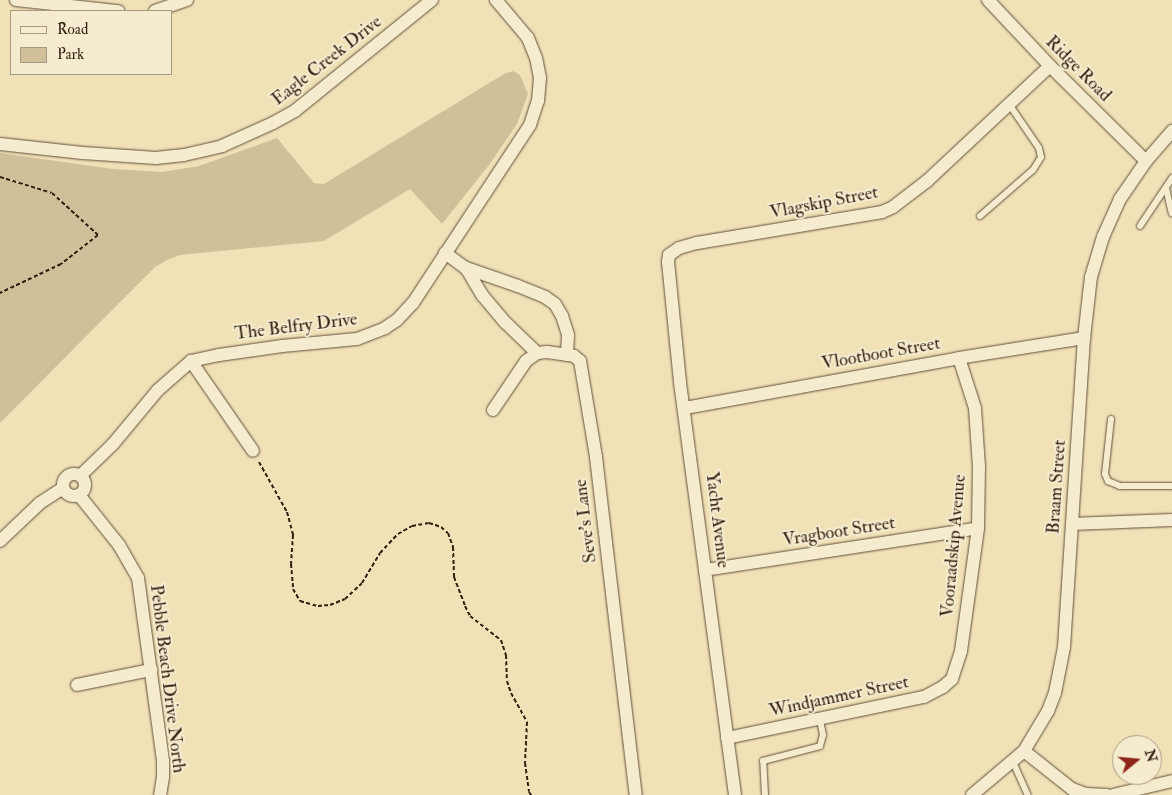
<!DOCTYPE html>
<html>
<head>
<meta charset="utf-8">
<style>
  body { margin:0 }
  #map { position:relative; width:1172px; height:795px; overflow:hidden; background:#f0e1b7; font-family:"IM FELL Double Pica",serif }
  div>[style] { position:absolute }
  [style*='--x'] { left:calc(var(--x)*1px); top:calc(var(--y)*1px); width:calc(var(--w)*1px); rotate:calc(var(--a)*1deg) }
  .green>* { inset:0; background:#d0c09a }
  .path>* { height:2px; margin-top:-1px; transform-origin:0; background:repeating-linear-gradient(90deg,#331e0f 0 4px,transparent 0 6.5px) }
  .roads { filter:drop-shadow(0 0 1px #624f39) drop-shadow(0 0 1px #624f39) }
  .service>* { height:6px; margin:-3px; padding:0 3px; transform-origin:3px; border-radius:3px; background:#f5ecd0 }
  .minor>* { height:12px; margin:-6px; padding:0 6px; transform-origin:6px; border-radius:6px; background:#f5ecd0 }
  .minor>.ring { margin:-6px; padding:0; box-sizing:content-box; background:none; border:12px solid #f5ecd0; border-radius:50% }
  span { translate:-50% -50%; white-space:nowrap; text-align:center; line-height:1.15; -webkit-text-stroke:4px #f5ecd0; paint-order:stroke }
  .street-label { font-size:18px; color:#331e0f }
  .legend { position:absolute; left:10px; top:10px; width:162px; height:65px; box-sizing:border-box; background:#f5ecd0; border:1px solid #a79a83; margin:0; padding:6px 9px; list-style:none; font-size:15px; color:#331e0f }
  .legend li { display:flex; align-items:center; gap:10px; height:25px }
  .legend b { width:25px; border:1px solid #a79a83 }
  .north { position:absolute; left:1112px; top:735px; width:50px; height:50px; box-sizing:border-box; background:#f5ecd0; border:1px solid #a79a83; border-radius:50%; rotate:73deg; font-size:14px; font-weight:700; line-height:20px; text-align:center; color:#331e0f }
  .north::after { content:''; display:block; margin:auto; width:18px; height:22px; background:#8f2418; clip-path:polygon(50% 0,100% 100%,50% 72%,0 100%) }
</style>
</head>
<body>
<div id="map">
  <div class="green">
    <div style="clip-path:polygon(513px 71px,520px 75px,528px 94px,517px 124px,489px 165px,442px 224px,410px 189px,324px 241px,180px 255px,167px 260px,155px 267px,0 423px,0 153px,113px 169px,162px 172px,199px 166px,277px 138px,314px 183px,324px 184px,504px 74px)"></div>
  </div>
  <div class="path">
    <div style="--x:0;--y:177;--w:54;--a:17.1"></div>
    <div style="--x:52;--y:193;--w:62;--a:42.4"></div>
    <div style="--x:98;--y:235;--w:47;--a:141.9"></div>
    <div style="--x:61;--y:264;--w:68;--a:154.6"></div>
    <div style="--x:259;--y:462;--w:57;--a:60.8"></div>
    <div style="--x:287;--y:512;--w:24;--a:75"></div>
    <div style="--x:293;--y:535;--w:29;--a:94"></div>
    <div style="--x:291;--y:564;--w:25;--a:85"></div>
    <div style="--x:293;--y:589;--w:14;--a:60"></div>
    <div style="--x:300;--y:601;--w:19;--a:16"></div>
    <div style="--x:318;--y:606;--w:12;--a:-5"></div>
    <div style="--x:330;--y:605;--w:16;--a:-22"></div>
    <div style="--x:345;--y:599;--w:23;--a:-43"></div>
    <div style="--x:362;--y:583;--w:35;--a:-59"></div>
    <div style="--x:380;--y:553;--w:26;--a:-47"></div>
    <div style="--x:398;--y:534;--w:16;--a:-30"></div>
    <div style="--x:412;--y:526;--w:17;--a:-10"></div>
    <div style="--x:429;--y:523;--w:13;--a:18"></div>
    <div style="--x:441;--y:527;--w:9;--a:41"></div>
    <div style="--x:448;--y:533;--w:15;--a:70"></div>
    <div style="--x:453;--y:547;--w:30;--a:88"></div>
    <div style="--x:454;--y:577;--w:31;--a:69"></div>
    <div style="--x:465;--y:606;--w:11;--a:63"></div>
    <div style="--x:470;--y:616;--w:39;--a:38"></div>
    <div style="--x:501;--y:640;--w:16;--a:72"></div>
    <div style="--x:506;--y:655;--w:26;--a:88"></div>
    <div style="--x:507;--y:681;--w:13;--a:72"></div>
    <div style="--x:511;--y:693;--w:33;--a:61"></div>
    <div style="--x:527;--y:722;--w:41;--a:92.8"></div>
    <div style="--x:525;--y:763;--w:29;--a:82"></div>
    <div style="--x:529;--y:792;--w:4;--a:56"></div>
  </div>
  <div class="roads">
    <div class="service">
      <div style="--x:1166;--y:188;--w:26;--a:77"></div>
      <div style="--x:980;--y:216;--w:70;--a:-41"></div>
      <div style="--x:1033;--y:170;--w:15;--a:-58"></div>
      <div style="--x:1041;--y:157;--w:9;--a:-103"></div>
      <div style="--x:1039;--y:148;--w:53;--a:-124.3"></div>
      <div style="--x:1140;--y:226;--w:58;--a:-56.3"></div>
      <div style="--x:1111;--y:419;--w:55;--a:96.2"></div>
      <div style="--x:1105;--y:474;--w:8;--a:67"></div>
      <div style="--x:1108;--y:481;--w:13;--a:23"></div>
      <div style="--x:1120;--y:486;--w:52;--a:0"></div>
      <div style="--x:1013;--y:762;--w:36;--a:66"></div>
      <div style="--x:765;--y:795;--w:34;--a:-93"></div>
      <div style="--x:763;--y:761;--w:59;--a:-14.7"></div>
      <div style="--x:820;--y:746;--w:11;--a:-75"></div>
      <div style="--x:823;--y:735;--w:16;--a:-101"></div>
    </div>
    <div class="minor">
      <div style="--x:16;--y:0;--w:103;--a:6.2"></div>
      <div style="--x:988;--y:0;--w:91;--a:46.8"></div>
      <div style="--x:1050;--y:66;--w:135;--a:44.7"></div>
      <div style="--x:155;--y:11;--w:34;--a:-19"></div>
      <div style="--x:0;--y:144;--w:83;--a:6.2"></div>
      <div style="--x:83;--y:153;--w:73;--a:3.9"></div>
      <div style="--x:156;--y:158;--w:28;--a:-6"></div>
      <div style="--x:184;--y:155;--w:39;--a:-13"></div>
      <div style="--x:222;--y:146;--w:56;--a:-24.3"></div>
      <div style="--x:273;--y:123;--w:26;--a:-29"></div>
      <div style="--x:296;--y:110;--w:175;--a:-39"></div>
      <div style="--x:445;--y:253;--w:26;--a:36"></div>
      <div style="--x:466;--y:268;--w:55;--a:19.1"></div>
      <div style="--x:518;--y:286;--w:29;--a:22"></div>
      <div style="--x:545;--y:297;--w:12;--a:35"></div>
      <div style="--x:555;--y:304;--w:14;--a:60"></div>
      <div style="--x:562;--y:316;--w:20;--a:72"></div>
      <div style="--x:568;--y:335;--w:20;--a:93"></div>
      <div style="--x:466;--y:268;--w:33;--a:59"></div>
      <div style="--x:483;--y:296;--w:35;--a:50"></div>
      <div style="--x:506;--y:323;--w:43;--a:44.1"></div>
      <div style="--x:191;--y:361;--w:109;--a:55.4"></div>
      <div style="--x:685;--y:408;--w:279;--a:-10.3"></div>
      <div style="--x:959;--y:358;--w:127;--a:-9.1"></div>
      <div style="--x:493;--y:410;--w:59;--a:-56"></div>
      <div style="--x:526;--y:361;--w:14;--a:-36"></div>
      <div style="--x:537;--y:353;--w:10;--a:-6"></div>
      <div style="--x:547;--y:352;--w:27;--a:8"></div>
      <div style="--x:574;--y:356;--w:8;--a:40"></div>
      <div style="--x:580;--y:361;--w:97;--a:80.5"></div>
      <div style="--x:596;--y:457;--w:340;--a:83.3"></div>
      <div class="ring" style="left:63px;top:474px;width:10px;height:10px"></div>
      <div style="--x:81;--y:475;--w:45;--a:-44.1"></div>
      <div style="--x:113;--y:444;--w:70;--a:-50.2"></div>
      <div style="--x:158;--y:390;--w:44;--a:-41.3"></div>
      <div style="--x:191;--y:361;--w:29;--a:-12"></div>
      <div style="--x:219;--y:355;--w:64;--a:-8.1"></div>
      <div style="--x:282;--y:346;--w:75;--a:-5.3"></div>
      <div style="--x:357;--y:339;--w:30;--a:-21"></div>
      <div style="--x:385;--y:328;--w:14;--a:-34"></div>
      <div style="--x:397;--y:320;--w:23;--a:-47"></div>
      <div style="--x:413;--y:303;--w:213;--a:-56.7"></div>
      <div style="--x:530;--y:125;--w:25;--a:-72"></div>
      <div style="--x:538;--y:101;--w:23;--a:-85"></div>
      <div style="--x:540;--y:78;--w:20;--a:-101"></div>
      <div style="--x:536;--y:58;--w:22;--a:-112"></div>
      <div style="--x:528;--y:38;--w:50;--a:-130.1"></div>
      <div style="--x:79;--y:495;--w:64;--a:51.3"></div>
      <div style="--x:119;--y:545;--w:38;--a:60"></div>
      <div style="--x:138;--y:578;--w:185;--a:82.2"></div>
      <div style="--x:163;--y:761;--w:16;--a:90"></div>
      <div style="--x:163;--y:777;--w:18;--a:99"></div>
      <div style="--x:1072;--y:524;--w:100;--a:-2.3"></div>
      <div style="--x:0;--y:541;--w:55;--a:-43.5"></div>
      <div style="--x:40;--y:503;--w:27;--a:-33"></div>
      <div style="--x:705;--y:570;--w:276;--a:-8.7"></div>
      <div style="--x:77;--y:685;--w:76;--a:-11.5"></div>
      <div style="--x:727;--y:738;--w:201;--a:-11.8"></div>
      <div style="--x:924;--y:697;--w:21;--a:-28"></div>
      <div style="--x:943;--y:687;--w:12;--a:-42"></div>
      <div style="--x:952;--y:679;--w:29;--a:-72"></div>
      <div style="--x:961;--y:651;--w:124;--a:-82.1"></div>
      <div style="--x:978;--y:528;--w:61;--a:-89.1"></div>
      <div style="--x:979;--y:467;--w:59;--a:-93.9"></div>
      <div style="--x:975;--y:408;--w:52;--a:-107.7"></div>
      <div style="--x:1024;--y:751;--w:61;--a:38.4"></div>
      <div style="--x:1072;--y:789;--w:15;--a:20"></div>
      <div style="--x:1086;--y:794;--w:21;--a:3"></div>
      <div style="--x:735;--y:795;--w:417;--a:-97.6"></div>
      <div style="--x:680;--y:382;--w:121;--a:-95.7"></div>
      <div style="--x:668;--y:262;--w:7;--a:-82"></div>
      <div style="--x:669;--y:255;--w:12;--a:-35"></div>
      <div style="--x:679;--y:248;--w:19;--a:-16"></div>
      <div style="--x:697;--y:243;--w:188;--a:-9.5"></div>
      <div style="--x:882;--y:212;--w:12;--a:-24"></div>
      <div style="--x:893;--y:207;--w:43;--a:-37.4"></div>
      <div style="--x:927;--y:181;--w:168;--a:-43.1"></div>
      <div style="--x:972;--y:795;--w:68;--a:-40.2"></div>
      <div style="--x:1024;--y:751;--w:47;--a:-59"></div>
      <div style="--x:1048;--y:711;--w:19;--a:-69"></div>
      <div style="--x:1055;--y:693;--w:47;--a:-78.9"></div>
      <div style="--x:1064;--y:647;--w:310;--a:-86.3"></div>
      <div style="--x:1084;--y:338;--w:61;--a:-83.5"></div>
      <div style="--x:1091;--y:277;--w:42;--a:-73.3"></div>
      <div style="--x:1103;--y:237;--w:42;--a:-65.9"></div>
      <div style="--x:1120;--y:199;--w:46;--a:-55.6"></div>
      <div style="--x:1146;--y:161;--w:40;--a:-49"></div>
      <div style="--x:1113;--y:795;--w:61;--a:-13.3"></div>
    </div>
  </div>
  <div class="street-label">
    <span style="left:327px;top:61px;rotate:-38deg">Eagle Creek Drive</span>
    <span style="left:1078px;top:69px;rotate:45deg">Ridge Road</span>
    <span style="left:824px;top:203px;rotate:-11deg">Vlagskip Street</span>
    <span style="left:296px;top:327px;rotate:-7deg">The Belfry Drive</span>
    <span style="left:881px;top:354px;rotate:-10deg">Vlootboot Street</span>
    <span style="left:1057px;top:487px;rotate:-86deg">Braam Street</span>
    <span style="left:717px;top:520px;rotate:83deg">Yacht Avenue</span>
    <span style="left:586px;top:521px;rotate:-97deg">Seve's Lane</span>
    <span style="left:839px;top:532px;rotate:-9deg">Vragboot Street</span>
    <span style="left:954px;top:546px;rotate:-85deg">Vooraadskip Avenue</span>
    <span style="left:167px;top:679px;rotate:83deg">Pebble Beach Drive North</span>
    <span style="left:839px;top:697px;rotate:-12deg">Windjammer Street</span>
  </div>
  <ul class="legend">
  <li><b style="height:6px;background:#f5ecd0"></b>Road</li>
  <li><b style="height:14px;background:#d0c09a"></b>Park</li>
  </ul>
  <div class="north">N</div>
</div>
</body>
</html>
